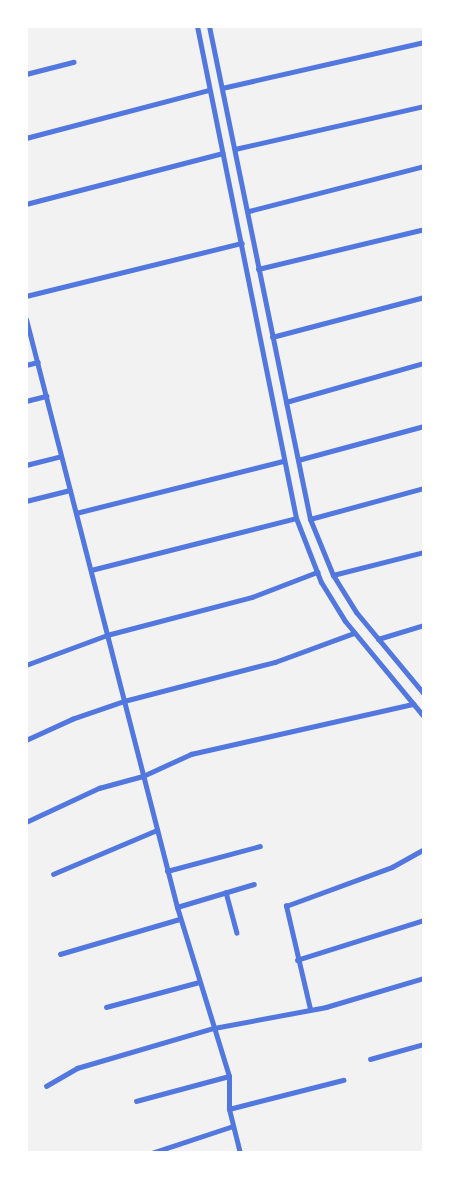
<!DOCTYPE html>
<html>
<head>
<meta charset="utf-8">
<style>
  body { margin:0 }
  #map { position:relative; width:450px; height:1179px; overflow:hidden; background:#f2f2f2; font-family:Literata,serif }
  div>[style] { position:absolute }
  [style*='--x'] { left:calc(var(--x)*1px); top:calc(var(--y)*1px); width:calc(var(--w)*1px); rotate:calc(var(--a)*1deg) }
  .minor>* { height:4.5px; margin:-2.25px; padding:0 2.25px; transform-origin:2.25px; border-radius:2.25px; background:#5277de }
  .tertiary>* { height:5px; margin:-2.5px; padding:0 2.5px; transform-origin:2.5px; border-radius:2.5px; background:#5277de }
  span { translate:-50% -50%; white-space:nowrap; text-align:center; line-height:1.15; -webkit-text-stroke:5px #fff; paint-order:stroke }
  .frame { position:absolute; inset:0; border:28px solid #fff; pointer-events:none }
</style>
</head>
<body>
<div id="map">
  <div class="minor">
    <div style="--x:26;--y:74;--w:49;--a:-14.3"></div>
    <div style="--x:222;--y:88;--w:207;--a:-12.8"></div>
    <div style="--x:26;--y:138;--w:189;--a:-14.7"></div>
    <div style="--x:235;--y:149;--w:194;--a:-12.8"></div>
    <div style="--x:26;--y:204;--w:203;--a:-14.5"></div>
    <div style="--x:249;--y:211;--w:181;--a:-14.4"></div>
    <div style="--x:258;--y:269;--w:171;--a:-13.5"></div>
    <div style="--x:26;--y:296;--w:222;--a:-13.8"></div>
    <div style="--x:272;--y:337;--w:157;--a:-14.7"></div>
    <div style="--x:26;--y:365;--w:12;--a:-14"></div>
    <div style="--x:26;--y:401;--w:21;--a:-14"></div>
    <div style="--x:286;--y:402;--w:143;--a:-15.8"></div>
    <div style="--x:298;--y:460;--w:131;--a:-15.1"></div>
    <div style="--x:26;--y:465;--w:36;--a:-14"></div>
    <div style="--x:26;--y:501;--w:45;--a:-14"></div>
    <div style="--x:76;--y:513;--w:213;--a:-14.1"></div>
    <div style="--x:310;--y:519;--w:118;--a:-15.2"></div>
    <div style="--x:91;--y:570;--w:211;--a:-14.2"></div>
    <div style="--x:333;--y:575;--w:94;--a:-14.2"></div>
    <div style="--x:378;--y:639;--w:48;--a:-16.9"></div>
    <div style="--x:26;--y:665;--w:86;--a:-20.3"></div>
    <div style="--x:107;--y:635;--w:150;--a:-14.7"></div>
    <div style="--x:252;--y:597;--w:70;--a:-21"></div>
    <div style="--x:26;--y:740;--w:51;--a:-24.5"></div>
    <div style="--x:72;--y:719;--w:55;--a:-19.1"></div>
    <div style="--x:124;--y:701;--w:156;--a:-14.5"></div>
    <div style="--x:275;--y:662;--w:84;--a:-20.2"></div>
    <div style="--x:26;--y:822;--w:81;--a:-25"></div>
    <div style="--x:99;--y:788;--w:46;--a:-15.3"></div>
    <div style="--x:143;--y:776;--w:53;--a:-24.6"></div>
    <div style="--x:191;--y:754;--w:228;--a:-12.7"></div>
    <div style="--x:167;--y:871;--w:96;--a:-15"></div>
    <div style="--x:53;--y:874;--w:113;--a:-22.9"></div>
    <div style="--x:226;--y:892;--w:42;--a:75"></div>
    <div style="--x:177;--y:907;--w:80;--a:-16.6"></div>
    <div style="--x:60;--y:954;--w:125;--a:-16.3"></div>
    <div style="--x:297;--y:960;--w:133;--a:-17.5"></div>
    <div style="--x:106;--y:1007;--w:96;--a:-15"></div>
    <div style="--x:310;--y:1009;--w:106;--a:-103.1"></div>
    <div style="--x:286;--y:906;--w:113;--a:-20.2"></div>
    <div style="--x:392;--y:867;--w:37;--a:-29"></div>
    <div style="--x:370;--y:1059;--w:56;--a:-15.5"></div>
    <div style="--x:46;--y:1086;--w:36;--a:-30"></div>
    <div style="--x:77;--y:1068;--w:143;--a:-16.3"></div>
    <div style="--x:214;--y:1028;--w:114;--a:-10.6"></div>
    <div style="--x:326;--y:1007;--w:102;--a:-16.5"></div>
    <div style="--x:136;--y:1101;--w:96;--a:-15"></div>
    <div style="--x:229;--y:1109;--w:118;--a:-14.3"></div>
    <div style="--x:152;--y:1153;--w:85;--a:-18.4"></div>
  </div>
  <div class="tertiary">
    <div style="--x:197;--y:26;--w:502;--a:78.62"></div>
    <div style="--x:296;--y:518;--w:69;--a:68.7"></div>
    <div style="--x:321;--y:582;--w:46;--a:58.4"></div>
    <div style="--x:345;--y:621;--w:124;--a:50.5"></div>
    <div style="--x:209;--y:26;--w:503;--a:78.42"></div>
    <div style="--x:310;--y:519;--w:61;--a:67.7"></div>
    <div style="--x:333;--y:575;--w:44;--a:58.1"></div>
    <div style="--x:356;--y:612;--w:107;--a:50.3"></div>
    <div style="--x:26;--y:319;--w:607;--a:75.6"></div>
    <div style="--x:177;--y:907;--w:177;--a:72.9"></div>
    <div style="--x:229;--y:1076;--w:33;--a:90"></div>
    <div style="--x:229;--y:1109;--w:45;--a:76"></div>
  </div>
  <div class="frame"></div>
</div>
</body>
</html>
